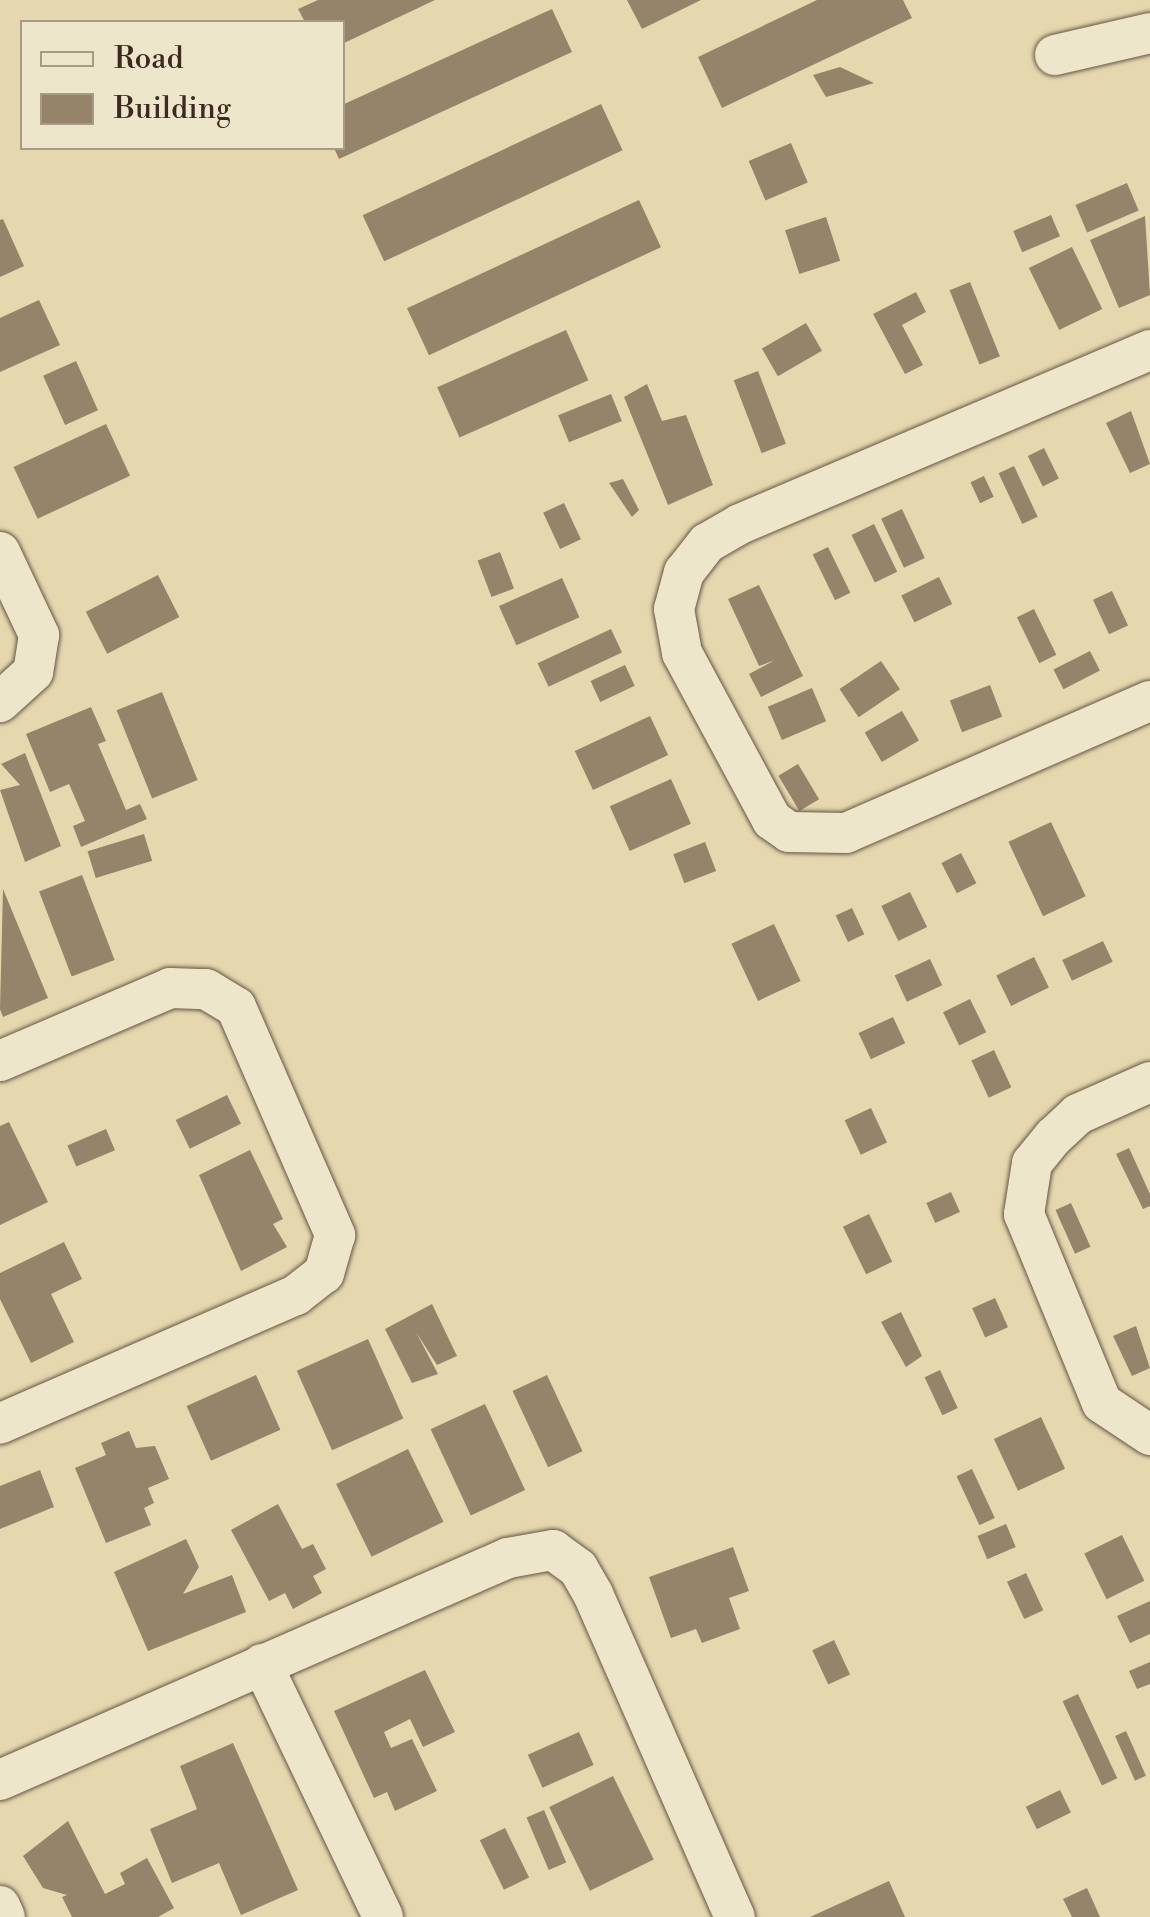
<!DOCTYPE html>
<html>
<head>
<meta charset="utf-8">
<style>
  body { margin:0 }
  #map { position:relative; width:1150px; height:1917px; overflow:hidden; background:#e5d8af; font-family:"Libre Bodoni",serif }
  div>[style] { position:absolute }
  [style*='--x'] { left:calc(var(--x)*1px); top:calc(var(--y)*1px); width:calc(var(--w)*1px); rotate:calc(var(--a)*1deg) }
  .building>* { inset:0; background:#95846a; transform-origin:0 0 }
  .roads { filter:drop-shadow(0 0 2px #685544) drop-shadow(0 0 2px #685544) }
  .minor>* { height:40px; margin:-20px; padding:0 20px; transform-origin:20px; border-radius:20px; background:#eee6cb }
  span { translate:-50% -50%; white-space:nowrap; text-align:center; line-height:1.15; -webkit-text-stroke:9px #eee6cb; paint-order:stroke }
  .legend { position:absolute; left:20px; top:20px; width:325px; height:130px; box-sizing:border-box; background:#eee6cb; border:2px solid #a89a87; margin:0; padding:12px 18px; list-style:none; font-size:30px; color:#3e2920 }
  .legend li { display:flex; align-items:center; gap:20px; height:50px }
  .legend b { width:50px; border:2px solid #a89a87 }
</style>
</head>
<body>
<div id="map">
  <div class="building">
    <div style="clip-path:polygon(318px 0,435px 0,342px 44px,342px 22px,305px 22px,298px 9px)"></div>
    <div style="clip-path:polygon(627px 0,701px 0,642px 29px)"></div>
    <div style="clip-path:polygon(817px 0,903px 0,912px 18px,722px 108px,698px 57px)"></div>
    <div style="clip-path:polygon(552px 9px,572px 52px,339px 159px,334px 148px,342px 148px,342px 105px)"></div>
    <div style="clip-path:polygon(840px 67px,874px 83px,826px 97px,813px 75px)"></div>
    <div style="left:601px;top:104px;width:51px;height:263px;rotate:65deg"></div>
    <div style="left:791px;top:143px;width:43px;height:46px;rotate:67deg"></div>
    <div style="left:1127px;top:183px;width:30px;height:56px;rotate:67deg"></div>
    <div style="left:639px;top:200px;width:52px;height:256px;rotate:65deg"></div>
    <div style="left:1051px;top:215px;width:23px;height:41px;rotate:67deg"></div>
    <div style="clip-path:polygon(1145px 216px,1150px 295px,1119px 308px,1090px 240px)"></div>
    <div style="left:826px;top:217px;width:46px;height:43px;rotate:72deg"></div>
    <div style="clip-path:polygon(3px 219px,24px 266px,0 277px,0 220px)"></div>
    <div style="left:1072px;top:247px;width:69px;height:48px;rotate:64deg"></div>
    <div style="left:970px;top:282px;width:80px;height:22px;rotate:68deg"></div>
    <div style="clip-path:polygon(916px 292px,926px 312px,902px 325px,923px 365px,905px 374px,873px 314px)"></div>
    <div style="clip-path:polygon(39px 300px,60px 345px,0 372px,0 318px)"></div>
    <div style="left:806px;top:323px;width:32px;height:51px;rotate:60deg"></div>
    <div style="left:566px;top:330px;width:55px;height:141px;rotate:66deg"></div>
    <div style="left:76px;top:361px;width:54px;height:36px;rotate:66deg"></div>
    <div style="left:758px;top:371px;width:78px;height:26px;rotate:69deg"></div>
    <div style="clip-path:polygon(647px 384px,662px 421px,686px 415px,713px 485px,668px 505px,624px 397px)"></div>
    <div style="left:611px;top:394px;width:29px;height:57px;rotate:68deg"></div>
    <div style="clip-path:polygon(1131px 411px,1150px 464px,1130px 473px,1106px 423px)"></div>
    <div style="left:106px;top:424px;width:57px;height:102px;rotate:65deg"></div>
    <div style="left:1044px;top:448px;width:34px;height:18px;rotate:64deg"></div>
    <div style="left:1014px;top:466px;width:56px;height:17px;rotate:65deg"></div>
    <div style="left:984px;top:476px;width:23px;height:15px;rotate:65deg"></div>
    <div style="clip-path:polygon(623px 479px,639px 510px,632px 517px,609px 483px)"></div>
    <div style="left:564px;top:503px;width:40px;height:23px;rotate:65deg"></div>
    <div style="left:902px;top:509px;width:54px;height:23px;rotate:65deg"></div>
    <div style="left:874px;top:524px;width:53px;height:25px;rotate:64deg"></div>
    <div style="left:828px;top:547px;width:51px;height:17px;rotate:64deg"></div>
    <div style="left:500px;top:552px;width:39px;height:24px;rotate:69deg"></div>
    <div style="left:158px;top:575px;width:47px;height:81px;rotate:63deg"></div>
    <div style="left:939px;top:577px;width:30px;height:42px;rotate:64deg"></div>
    <div style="left:562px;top:578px;width:43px;height:69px;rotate:66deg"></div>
    <div style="clip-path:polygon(759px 585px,803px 676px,761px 697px,749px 674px,775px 660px,759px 666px,728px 599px)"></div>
    <div style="left:1112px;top:591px;width:38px;height:21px;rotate:65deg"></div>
    <div style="left:1034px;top:609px;width:51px;height:19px;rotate:64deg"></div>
    <div style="left:611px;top:629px;width:26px;height:81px;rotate:65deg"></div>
    <div style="left:1090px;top:651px;width:22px;height:41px;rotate:63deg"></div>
    <div style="left:881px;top:661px;width:34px;height:50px;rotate:56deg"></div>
    <div style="left:625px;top:665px;width:23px;height:38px;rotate:65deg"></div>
    <div style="left:990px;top:685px;width:34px;height:43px;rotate:69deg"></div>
    <div style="left:812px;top:688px;width:36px;height:48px;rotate:67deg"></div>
    <div style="left:162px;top:692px;width:95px;height:49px;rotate:68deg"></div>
    <div style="clip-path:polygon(91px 707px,106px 741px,98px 744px,126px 810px,140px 804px,147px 819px,81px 847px,73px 826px,85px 821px,69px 784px,50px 792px,26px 734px)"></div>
    <div style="left:902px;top:711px;width:34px;height:43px;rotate:60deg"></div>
    <div style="left:650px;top:716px;width:43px;height:83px;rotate:65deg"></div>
    <div style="clip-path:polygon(25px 753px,61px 846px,25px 862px,0 790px,20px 785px,1px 764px)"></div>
    <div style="left:798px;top:764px;width:41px;height:23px;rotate:59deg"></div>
    <div style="left:671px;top:779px;width:49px;height:67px;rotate:66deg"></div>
    <div style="left:1051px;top:822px;width:82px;height:47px;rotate:65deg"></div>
    <div style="left:144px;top:834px;width:28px;height:59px;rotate:73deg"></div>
    <div style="left:705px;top:842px;width:31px;height:34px;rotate:69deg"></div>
    <div style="left:961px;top:853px;width:34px;height:22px;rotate:63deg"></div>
    <div style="left:82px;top:875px;width:91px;height:46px;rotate:69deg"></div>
    <div style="clip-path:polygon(3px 889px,48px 998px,3px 1017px,0 1009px)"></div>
    <div style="left:910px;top:892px;width:39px;height:32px;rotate:64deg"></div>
    <div style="left:852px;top:908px;width:29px;height:18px;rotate:65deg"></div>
    <div style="left:774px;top:924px;width:63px;height:47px;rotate:65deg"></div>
    <div style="left:1103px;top:941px;width:23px;height:45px;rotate:65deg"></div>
    <div style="left:1034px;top:957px;width:34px;height:42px;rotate:64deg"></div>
    <div style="left:930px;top:959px;width:29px;height:39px;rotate:65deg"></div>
    <div style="left:970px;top:999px;width:37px;height:30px;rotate:64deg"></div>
    <div style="left:893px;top:1017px;width:29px;height:38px;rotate:65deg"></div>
    <div style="left:994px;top:1050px;width:41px;height:25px;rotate:65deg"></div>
    <div style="left:227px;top:1095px;width:32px;height:57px;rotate:64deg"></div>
    <div style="left:871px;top:1108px;width:38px;height:29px;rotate:65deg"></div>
    <div style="clip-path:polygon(9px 1122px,48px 1202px,0 1225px,0 1126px)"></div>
    <div style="left:106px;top:1129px;width:23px;height:42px;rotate:67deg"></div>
    <div style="clip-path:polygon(1129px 1148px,1150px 1194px,1150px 1206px,1143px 1209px,1116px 1154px)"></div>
    <div style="clip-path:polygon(250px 1150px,283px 1219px,273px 1224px,287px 1247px,241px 1271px,199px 1175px)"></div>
    <div style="left:951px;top:1192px;width:22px;height:27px;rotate:66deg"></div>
    <div style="left:1071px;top:1203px;width:48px;height:17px;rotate:66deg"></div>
    <div style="left:869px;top:1214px;width:53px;height:29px;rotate:64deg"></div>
    <div style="clip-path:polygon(64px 1242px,82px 1279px,51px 1294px,74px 1342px,31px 1363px,0 1299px,0 1273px)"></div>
    <div style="left:995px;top:1298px;width:32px;height:25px;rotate:66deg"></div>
    <div style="clip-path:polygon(432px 1304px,457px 1356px,437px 1365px,416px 1332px,438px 1374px,412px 1383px,385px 1329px)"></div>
    <div style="clip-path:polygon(901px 1312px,922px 1356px,906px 1367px,881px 1322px)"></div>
    <div style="clip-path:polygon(1136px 1326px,1150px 1368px,1132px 1376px,1113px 1336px)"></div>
    <div style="left:368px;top:1339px;width:87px;height:78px;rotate:66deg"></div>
    <div style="left:940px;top:1370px;width:42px;height:17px;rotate:65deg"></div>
    <div style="left:256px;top:1375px;width:60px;height:76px;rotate:66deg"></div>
    <div style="left:547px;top:1375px;width:84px;height:38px;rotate:65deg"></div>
    <div style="left:485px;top:1404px;width:95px;height:60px;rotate:65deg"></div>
    <div style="left:1041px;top:1417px;width:57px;height:52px;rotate:65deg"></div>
    <div style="clip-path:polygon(129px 1431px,136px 1448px,155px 1446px,169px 1479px,148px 1488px,154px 1503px,144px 1508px,151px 1525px,106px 1543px,75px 1468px,106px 1455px,101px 1443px)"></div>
    <div style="left:408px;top:1449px;width:81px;height:80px;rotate:64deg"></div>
    <div style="left:972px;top:1469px;width:54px;height:17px;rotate:65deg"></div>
    <div style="clip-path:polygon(40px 1470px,54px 1507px,0 1529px,0 1486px)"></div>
    <div style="clip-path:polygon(278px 1504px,302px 1549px,313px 1544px,326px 1569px,313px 1576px,322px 1593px,293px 1609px,285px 1593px,269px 1601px,231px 1530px)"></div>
    <div style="left:1006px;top:1524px;width:25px;height:31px;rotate:67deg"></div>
    <div style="left:1122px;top:1535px;width:51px;height:42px;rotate:64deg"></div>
    <div style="clip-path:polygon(186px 1539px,199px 1567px,183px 1594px,232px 1575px,246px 1612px,148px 1651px,114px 1572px)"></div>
    <div style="clip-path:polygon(733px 1547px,749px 1591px,729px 1598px,740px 1629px,702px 1643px,696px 1629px,671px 1638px,649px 1577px)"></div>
    <div style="left:1026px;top:1573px;width:41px;height:21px;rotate:65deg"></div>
    <div style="clip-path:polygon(1150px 1601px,1150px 1634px,1130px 1643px,1117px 1616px)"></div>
    <div style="left:834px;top:1640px;width:38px;height:24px;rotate:65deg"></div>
    <div style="clip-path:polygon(1150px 1662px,1150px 1684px,1137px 1689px,1129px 1671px)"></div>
    <div style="clip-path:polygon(425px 1670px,455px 1732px,423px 1747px,410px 1719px,384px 1732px,391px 1748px,412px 1739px,437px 1791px,395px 1811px,387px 1792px,374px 1798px,334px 1711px)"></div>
    <div style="left:1078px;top:1694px;width:93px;height:17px;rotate:65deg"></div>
    <div style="left:1126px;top:1731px;width:49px;height:12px;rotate:66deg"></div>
    <div style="left:579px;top:1732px;width:36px;height:56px;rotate:66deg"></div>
    <div style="clip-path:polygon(233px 1743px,298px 1890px,241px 1915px,219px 1863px,172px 1883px,150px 1829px,197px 1809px,180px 1766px)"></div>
    <div style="left:613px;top:1776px;width:93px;height:71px;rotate:64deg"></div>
    <div style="left:1060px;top:1790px;width:25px;height:38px;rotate:64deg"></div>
    <div style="left:544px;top:1810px;width:57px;height:19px;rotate:67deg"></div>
    <div style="clip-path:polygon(68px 1821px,105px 1894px,125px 1884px,120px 1873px,147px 1858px,174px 1908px,158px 1917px,72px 1917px,62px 1897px,67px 1895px,43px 1888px,23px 1856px)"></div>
    <div style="left:505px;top:1828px;width:55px;height:28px;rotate:64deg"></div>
    <div style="clip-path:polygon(889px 1881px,905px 1917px,810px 1917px)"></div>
    <div style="clip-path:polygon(1087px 1888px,1100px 1917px,1072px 1917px,1063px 1899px)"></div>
  </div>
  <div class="roads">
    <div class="minor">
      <div style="--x:1055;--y:55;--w:98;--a:-13"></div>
      <div style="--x:1150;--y:350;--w:445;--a:157"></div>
      <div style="--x:740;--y:524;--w:38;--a:150"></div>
      <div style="--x:707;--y:543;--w:37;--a:128"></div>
      <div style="--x:684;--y:572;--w:38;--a:105"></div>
      <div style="--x:674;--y:609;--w:45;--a:79.7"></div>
      <div style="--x:682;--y:653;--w:190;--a:61.7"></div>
      <div style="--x:772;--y:820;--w:21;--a:35"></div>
      <div style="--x:789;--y:832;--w:57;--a:1"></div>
      <div style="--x:846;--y:833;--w:331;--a:-23.5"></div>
      <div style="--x:0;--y:552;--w:92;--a:64.8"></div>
      <div style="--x:39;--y:635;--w:37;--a:99"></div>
      <div style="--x:33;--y:672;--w:45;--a:137.7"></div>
      <div style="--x:0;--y:1061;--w:185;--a:-23.2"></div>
      <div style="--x:170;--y:988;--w:36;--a:2"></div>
      <div style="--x:206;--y:989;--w:35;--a:31"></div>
      <div style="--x:236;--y:1007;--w:249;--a:66.5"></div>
      <div style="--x:335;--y:1235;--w:40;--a:106"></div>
      <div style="--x:324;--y:1273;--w:36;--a:142"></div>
      <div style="--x:296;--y:1295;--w:323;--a:156.5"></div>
      <div style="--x:1150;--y:1082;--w:79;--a:156"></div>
      <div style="--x:1078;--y:1114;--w:33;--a:137"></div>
      <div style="--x:1054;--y:1136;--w:35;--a:129"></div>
      <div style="--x:1032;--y:1163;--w:52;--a:98.9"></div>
      <div style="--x:1024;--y:1214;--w:204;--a:67.6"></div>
      <div style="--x:1102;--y:1403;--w:58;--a:33.7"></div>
      <div style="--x:262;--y:1664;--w:280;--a:64.4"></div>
      <div style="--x:0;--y:1780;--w:554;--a:-23.61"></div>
      <div style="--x:508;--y:1558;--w:46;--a:-10.1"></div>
      <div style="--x:553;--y:1550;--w:31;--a:36"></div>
      <div style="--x:578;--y:1568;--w:30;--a:60"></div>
      <div style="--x:593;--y:1594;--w:353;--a:66.3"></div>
      <div style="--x:0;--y:1906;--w:12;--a:66"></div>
    </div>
  </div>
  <ul class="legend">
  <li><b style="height:12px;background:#eee6cb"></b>Road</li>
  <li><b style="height:28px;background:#95846a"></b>Building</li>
  </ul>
</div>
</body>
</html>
